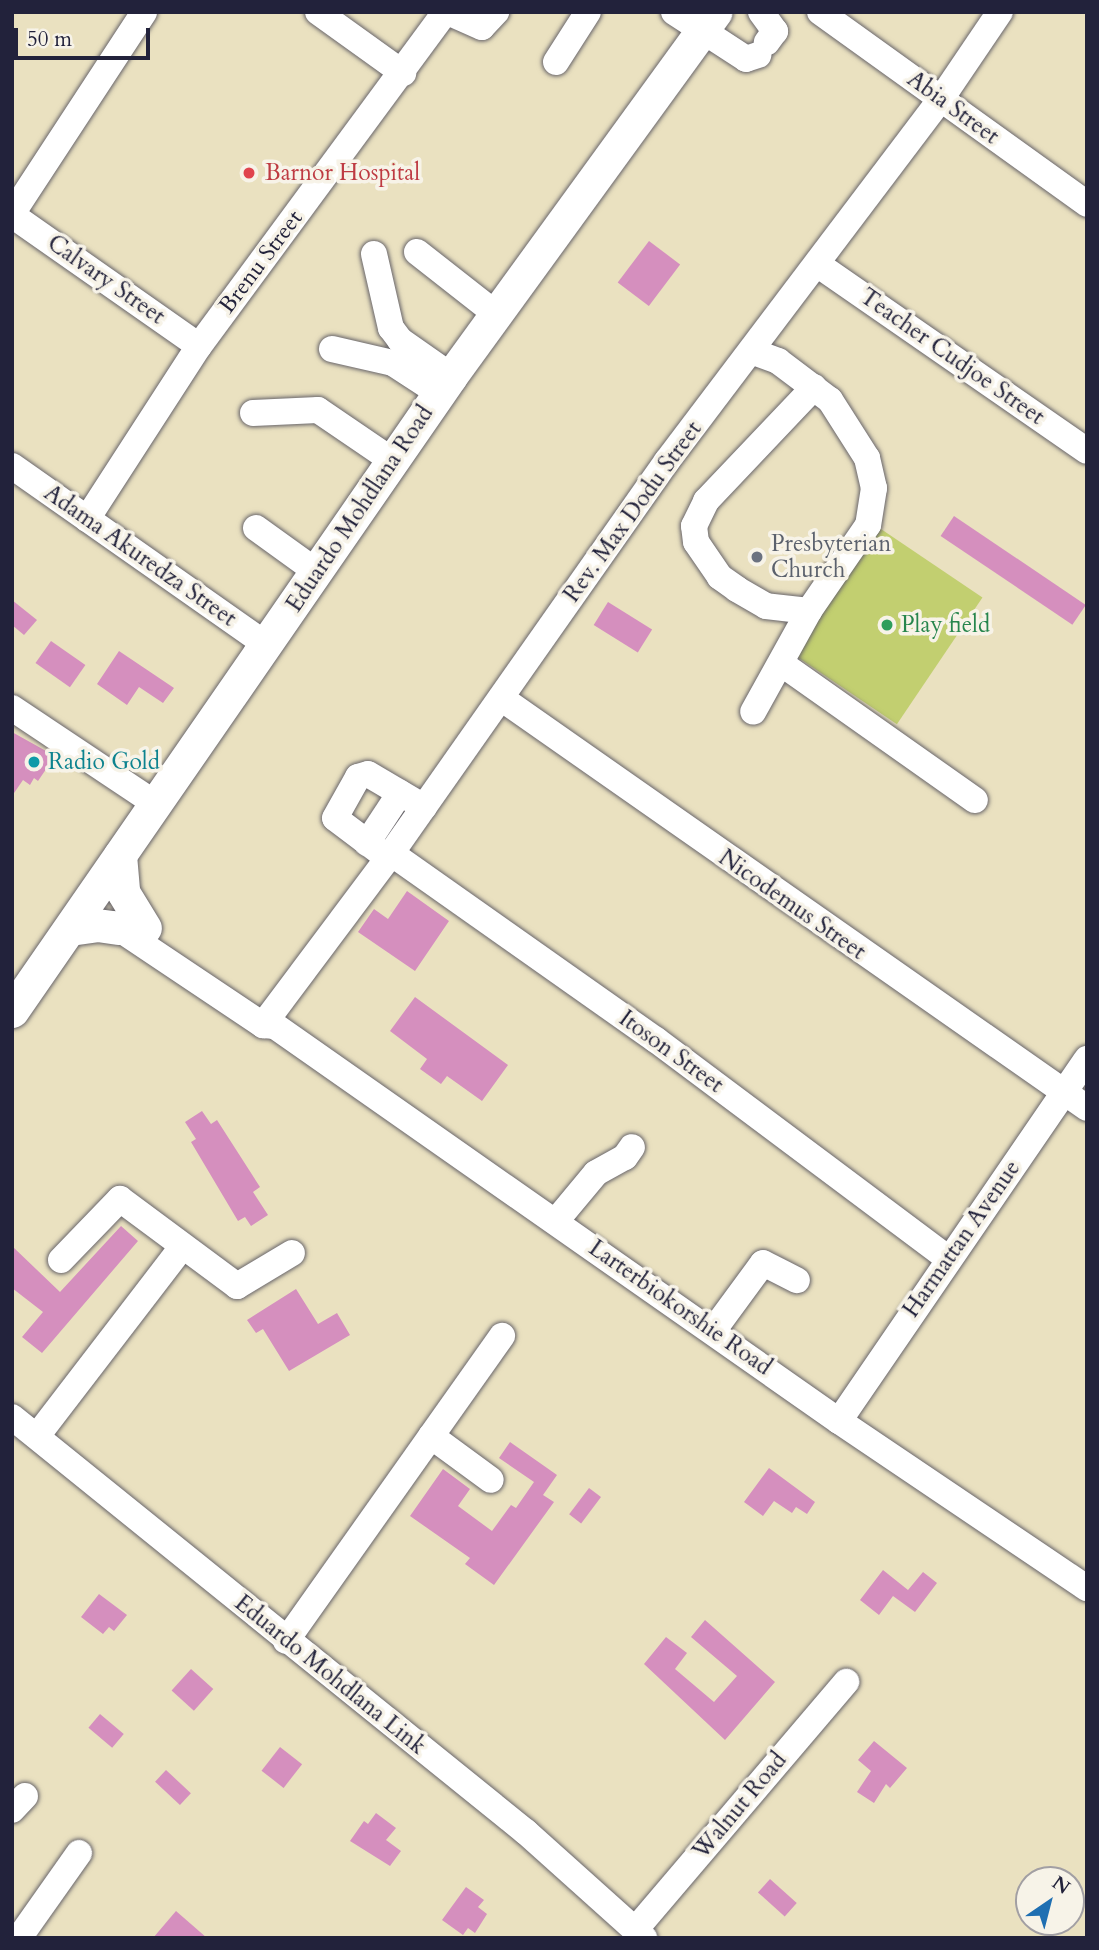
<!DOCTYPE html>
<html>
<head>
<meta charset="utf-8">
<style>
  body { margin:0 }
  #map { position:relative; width:1099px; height:1950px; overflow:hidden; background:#eae1c0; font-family:Cardo,serif }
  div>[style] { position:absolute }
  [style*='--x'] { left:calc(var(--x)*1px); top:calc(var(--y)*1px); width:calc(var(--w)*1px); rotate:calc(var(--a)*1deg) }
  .green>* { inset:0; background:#c2cf70; transform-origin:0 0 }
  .building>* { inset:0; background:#d58fbe; transform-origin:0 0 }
  .roads { filter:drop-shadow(0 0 2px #68656a) drop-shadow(0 0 2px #68656a) }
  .minor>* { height:26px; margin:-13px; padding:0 13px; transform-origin:13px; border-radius:13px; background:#fff }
  .major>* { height:33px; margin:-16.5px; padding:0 16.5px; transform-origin:16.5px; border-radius:16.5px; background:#fff }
  .dots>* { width:19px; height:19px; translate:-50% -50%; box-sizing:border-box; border:4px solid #f7f3e8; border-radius:50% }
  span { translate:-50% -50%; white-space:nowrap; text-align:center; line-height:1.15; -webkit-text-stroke:7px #f7f3e8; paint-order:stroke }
  .street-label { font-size:23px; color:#22223b }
  .health-label { font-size:23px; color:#be3a42 }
  .left { translate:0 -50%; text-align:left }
  .worship-label { font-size:23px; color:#5b616d }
  .leisure-label { font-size:23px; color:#27864d }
  .culture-label { font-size:23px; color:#0d838f }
  .frame { position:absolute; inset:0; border:14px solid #22223b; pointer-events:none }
  .north { position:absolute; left:1015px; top:1866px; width:70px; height:70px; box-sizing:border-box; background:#f7f3e8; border:2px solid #a29fa3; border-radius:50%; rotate:35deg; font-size:19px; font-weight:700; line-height:28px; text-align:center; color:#22223b }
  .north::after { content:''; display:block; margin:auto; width:24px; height:32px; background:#1f6fb2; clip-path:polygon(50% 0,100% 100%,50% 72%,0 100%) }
  .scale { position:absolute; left:14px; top:28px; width:136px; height:32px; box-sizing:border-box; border:4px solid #22223b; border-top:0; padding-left:9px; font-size:21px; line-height:24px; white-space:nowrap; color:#22223b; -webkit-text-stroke:5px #f7f3e8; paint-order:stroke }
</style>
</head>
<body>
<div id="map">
  <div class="green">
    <div style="left:878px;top:527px;width:126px;height:153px;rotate:34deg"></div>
  </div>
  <div class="building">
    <div style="left:649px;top:241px;width:39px;height:52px;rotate:37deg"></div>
    <div style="left:954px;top:516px;width:159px;height:24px;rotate:34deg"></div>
    <div style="clip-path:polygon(12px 600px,37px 620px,24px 635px,12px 625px)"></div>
    <div style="left:608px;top:602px;width:52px;height:27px;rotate:32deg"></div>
    <div style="left:51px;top:641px;width:42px;height:27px;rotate:35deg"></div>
    <div style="clip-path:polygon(119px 651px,174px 688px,163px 703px,139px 687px,127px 705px,97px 684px)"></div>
    <div style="clip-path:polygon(12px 732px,55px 756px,38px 781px,34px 778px,30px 785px,23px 780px,12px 796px)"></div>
    <div style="clip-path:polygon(407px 891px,449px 921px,415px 971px,358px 932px,374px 909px,388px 919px)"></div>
    <div style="clip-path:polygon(415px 997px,508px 1065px,482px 1101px,447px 1076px,441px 1084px,420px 1069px,427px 1059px,390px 1031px)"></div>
    <div style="clip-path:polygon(202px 1111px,211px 1124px,217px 1120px,260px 1187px,253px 1192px,268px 1215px,251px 1226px,245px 1217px,238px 1221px,191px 1142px,196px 1139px,185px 1122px)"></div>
    <div style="clip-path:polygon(121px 1226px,138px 1241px,42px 1353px,22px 1337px,43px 1312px,12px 1288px,12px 1246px,60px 1292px)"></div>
    <div style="clip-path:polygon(296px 1289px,318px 1324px,337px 1313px,350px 1335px,289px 1371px,263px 1329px,256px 1333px,247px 1320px)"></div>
    <div style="clip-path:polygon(510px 1442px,557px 1475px,543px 1495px,554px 1502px,494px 1585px,465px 1564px,470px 1558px,410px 1516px,443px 1469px,470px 1489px,458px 1506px,492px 1531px,511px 1505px,516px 1508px,534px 1482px,499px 1458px)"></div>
    <div style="clip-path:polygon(769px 1468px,815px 1502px,807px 1514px,796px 1507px,792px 1513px,774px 1501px,763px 1516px,744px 1502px)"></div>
    <div style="left:589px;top:1488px;width:15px;height:33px;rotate:37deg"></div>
    <div style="clip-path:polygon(883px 1570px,908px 1590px,923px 1572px,937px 1583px,915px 1612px,893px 1596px,879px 1615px,860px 1600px)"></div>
    <div style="clip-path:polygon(99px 1594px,127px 1615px,114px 1631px,109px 1627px,103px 1634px,81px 1617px)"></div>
    <div style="clip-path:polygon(705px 1620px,775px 1682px,725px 1740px,644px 1664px,666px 1637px,687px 1653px,675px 1669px,714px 1702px,737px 1676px,691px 1637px)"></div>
    <div style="left:191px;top:1669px;width:30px;height:29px;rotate:42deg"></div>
    <div style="left:100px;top:1714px;width:31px;height:18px;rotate:40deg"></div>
    <div style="clip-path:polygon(874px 1741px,907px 1768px,890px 1788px,886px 1784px,874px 1803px,857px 1792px,871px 1771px,858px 1760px)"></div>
    <div style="left:280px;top:1747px;width:28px;height:30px;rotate:38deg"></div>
    <div style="left:166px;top:1770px;width:34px;height:16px;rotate:43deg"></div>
    <div style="clip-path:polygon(376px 1813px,396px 1828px,386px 1840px,401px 1851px,390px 1866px,350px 1841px,364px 1821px,368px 1824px)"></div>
    <div style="left:770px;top:1879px;width:36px;height:18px;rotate:42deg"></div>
    <div style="clip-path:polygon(466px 1887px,484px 1900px,478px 1907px,487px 1914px,475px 1933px,468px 1928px,463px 1935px,442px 1920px)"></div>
    <div style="clip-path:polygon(176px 1911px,207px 1938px,153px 1938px)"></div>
  </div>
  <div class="roads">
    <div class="minor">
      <div style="--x:318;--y:12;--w:105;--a:35.7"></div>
      <div style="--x:448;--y:12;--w:37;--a:24"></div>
      <div style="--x:482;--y:27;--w:21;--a:-47"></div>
      <div style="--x:674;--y:12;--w:86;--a:33.1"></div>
      <div style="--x:746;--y:59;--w:13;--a:-18"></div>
      <div style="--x:761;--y:12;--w:24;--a:54"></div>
      <div style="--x:775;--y:31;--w:14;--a:126"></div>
      <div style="--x:820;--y:12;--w:329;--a:35.7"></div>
      <div style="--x:556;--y:62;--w:59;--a:-57.4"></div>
      <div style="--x:12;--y:214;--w:241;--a:-56.8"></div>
      <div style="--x:12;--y:215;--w:228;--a:35"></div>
      <div style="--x:417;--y:252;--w:100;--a:38.1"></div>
      <div style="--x:374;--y:254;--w:76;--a:77.1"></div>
      <div style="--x:391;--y:328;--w:15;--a:53"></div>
      <div style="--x:400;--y:340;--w:62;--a:35.2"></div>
      <div style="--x:817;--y:264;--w:328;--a:34.7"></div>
      <div style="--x:332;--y:349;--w:63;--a:12.9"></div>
      <div style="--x:393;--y:363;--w:55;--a:33.1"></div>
      <div style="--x:751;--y:351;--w:29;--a:20"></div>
      <div style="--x:778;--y:361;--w:65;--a:36.9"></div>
      <div style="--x:830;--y:400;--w:69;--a:57.5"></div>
      <div style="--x:867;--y:458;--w:31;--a:77"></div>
      <div style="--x:874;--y:488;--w:37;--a:99"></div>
      <div style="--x:868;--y:525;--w:104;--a:124.5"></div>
      <div style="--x:809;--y:611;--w:115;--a:119"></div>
      <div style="--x:253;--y:413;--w:65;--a:-2.6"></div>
      <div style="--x:318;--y:410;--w:91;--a:34.2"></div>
      <div style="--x:12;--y:466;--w:312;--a:35.1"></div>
      <div style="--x:87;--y:519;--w:206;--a:-57.1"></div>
      <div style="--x:199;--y:346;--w:415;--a:-53.6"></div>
      <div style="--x:256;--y:528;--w:75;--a:35.8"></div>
      <div style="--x:809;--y:611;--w:43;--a:-173.4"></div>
      <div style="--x:766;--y:606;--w:34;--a:-150"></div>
      <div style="--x:737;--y:589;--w:21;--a:-145"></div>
      <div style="--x:720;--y:577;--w:42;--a:-124.4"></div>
      <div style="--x:696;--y:542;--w:16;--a:-97"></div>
      <div style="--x:694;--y:526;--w:28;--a:-64"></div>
      <div style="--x:706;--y:501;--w:157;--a:-46.5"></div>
      <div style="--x:782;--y:664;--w:236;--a:35.2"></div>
      <div style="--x:501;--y:698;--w:715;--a:34.98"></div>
      <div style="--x:12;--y:708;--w:173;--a:33.7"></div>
      <div style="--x:367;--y:843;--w:60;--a:-56.6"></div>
      <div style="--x:391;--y:853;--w:324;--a:35.2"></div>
      <div style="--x:656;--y:1040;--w:364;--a:36.8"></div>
      <div style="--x:388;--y:858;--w:66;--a:-143"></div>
      <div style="--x:335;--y:818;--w:47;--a:-60.7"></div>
      <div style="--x:358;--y:777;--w:10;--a:-17"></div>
      <div style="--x:368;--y:774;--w:65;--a:30.5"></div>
      <div style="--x:112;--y:924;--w:182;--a:33.8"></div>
      <div style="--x:263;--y:1025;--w:12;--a:5"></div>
      <div style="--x:275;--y:1026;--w:689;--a:35.01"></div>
      <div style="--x:839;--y:1421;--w:299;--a:34"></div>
      <div style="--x:263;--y:1025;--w:209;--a:-53.2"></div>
      <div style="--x:388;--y:858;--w:485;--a:-54.9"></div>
      <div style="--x:667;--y:461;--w:454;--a:-52.9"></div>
      <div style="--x:941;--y:99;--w:105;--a:-55.9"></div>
      <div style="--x:556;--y:1221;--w:62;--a:-50.2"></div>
      <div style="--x:596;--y:1173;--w:33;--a:-29"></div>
      <div style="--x:625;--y:1157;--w:12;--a:-55"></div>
      <div style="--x:61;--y:1260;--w:85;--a:-46"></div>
      <div style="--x:120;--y:1199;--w:146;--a:36.6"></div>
      <div style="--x:237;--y:1286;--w:64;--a:-31"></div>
      <div style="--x:713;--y:1331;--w:84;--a:-53.7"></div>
      <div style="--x:763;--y:1263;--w:38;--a:27"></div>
      <div style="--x:12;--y:1417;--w:661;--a:38.92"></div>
      <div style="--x:526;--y:1832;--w:159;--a:41.9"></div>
      <div style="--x:839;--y:1421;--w:439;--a:-55.6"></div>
      <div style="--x:37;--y:1436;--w:238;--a:-52.5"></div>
      <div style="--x:431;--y:1436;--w:74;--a:36.3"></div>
      <div style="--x:286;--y:1641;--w:374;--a:-54.7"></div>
      <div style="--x:12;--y:1810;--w:19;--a:-47"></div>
      <div style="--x:635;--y:1930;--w:326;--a:-49.6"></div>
      <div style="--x:19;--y:1938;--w:104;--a:-54.8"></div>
    </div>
    <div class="major">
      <div style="--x:120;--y:855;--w:37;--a:85"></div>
      <div style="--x:123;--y:892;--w:42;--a:58.6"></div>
      <div style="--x:70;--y:929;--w:27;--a:-8"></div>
      <div style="--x:97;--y:925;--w:21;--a:8"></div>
      <div style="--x:12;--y:1011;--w:772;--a:-55.34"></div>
      <div style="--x:451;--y:376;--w:450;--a:-54"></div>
    </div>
  </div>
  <div class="dots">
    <div style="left:249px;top:173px;background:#e0444e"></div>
    <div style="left:757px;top:557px;background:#6b7280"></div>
    <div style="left:887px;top:625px;background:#2e9e5b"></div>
    <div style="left:34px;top:762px;background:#0f9aa8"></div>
  </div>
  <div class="street-label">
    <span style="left:953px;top:108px;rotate:36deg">Abia Street</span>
    <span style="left:261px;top:262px;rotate:-53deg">Brenu Street</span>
    <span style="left:106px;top:280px;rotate:35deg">Calvary Street</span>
    <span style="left:952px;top:357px;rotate:35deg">Teacher Cudjoe Street</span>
    <span style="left:360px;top:509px;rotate:-56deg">Eduardo Mohdlana Road</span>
    <span style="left:633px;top:512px;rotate:-54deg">Rev. Max Dodu Street</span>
    <span style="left:140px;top:556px;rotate:35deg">Adama Akuredza Street</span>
    <span style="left:792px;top:905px;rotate:35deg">Nicodemus Street</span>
    <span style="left:671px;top:1052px;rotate:36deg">Itoson Street</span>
    <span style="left:962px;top:1239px;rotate:-55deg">Harmattan Avenue</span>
    <span style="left:680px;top:1308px;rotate:35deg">Larterbiokorshie Road</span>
    <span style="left:330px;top:1675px;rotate:39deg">Eduardo Mohdlana Link</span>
    <span style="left:740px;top:1806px;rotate:-50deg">Walnut Road</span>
  </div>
  <div class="health-label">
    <span class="left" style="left:265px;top:173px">Barnor Hospital</span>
  </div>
  <div class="worship-label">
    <span class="left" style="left:771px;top:557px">Presbyterian<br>Church</span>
  </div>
  <div class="leisure-label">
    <span class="left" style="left:901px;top:625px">Play field</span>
  </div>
  <div class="culture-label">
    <span class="left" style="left:48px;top:762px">Radio Gold</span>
  </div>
  <div class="frame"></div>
  <div class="north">N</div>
  <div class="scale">50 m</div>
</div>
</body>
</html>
